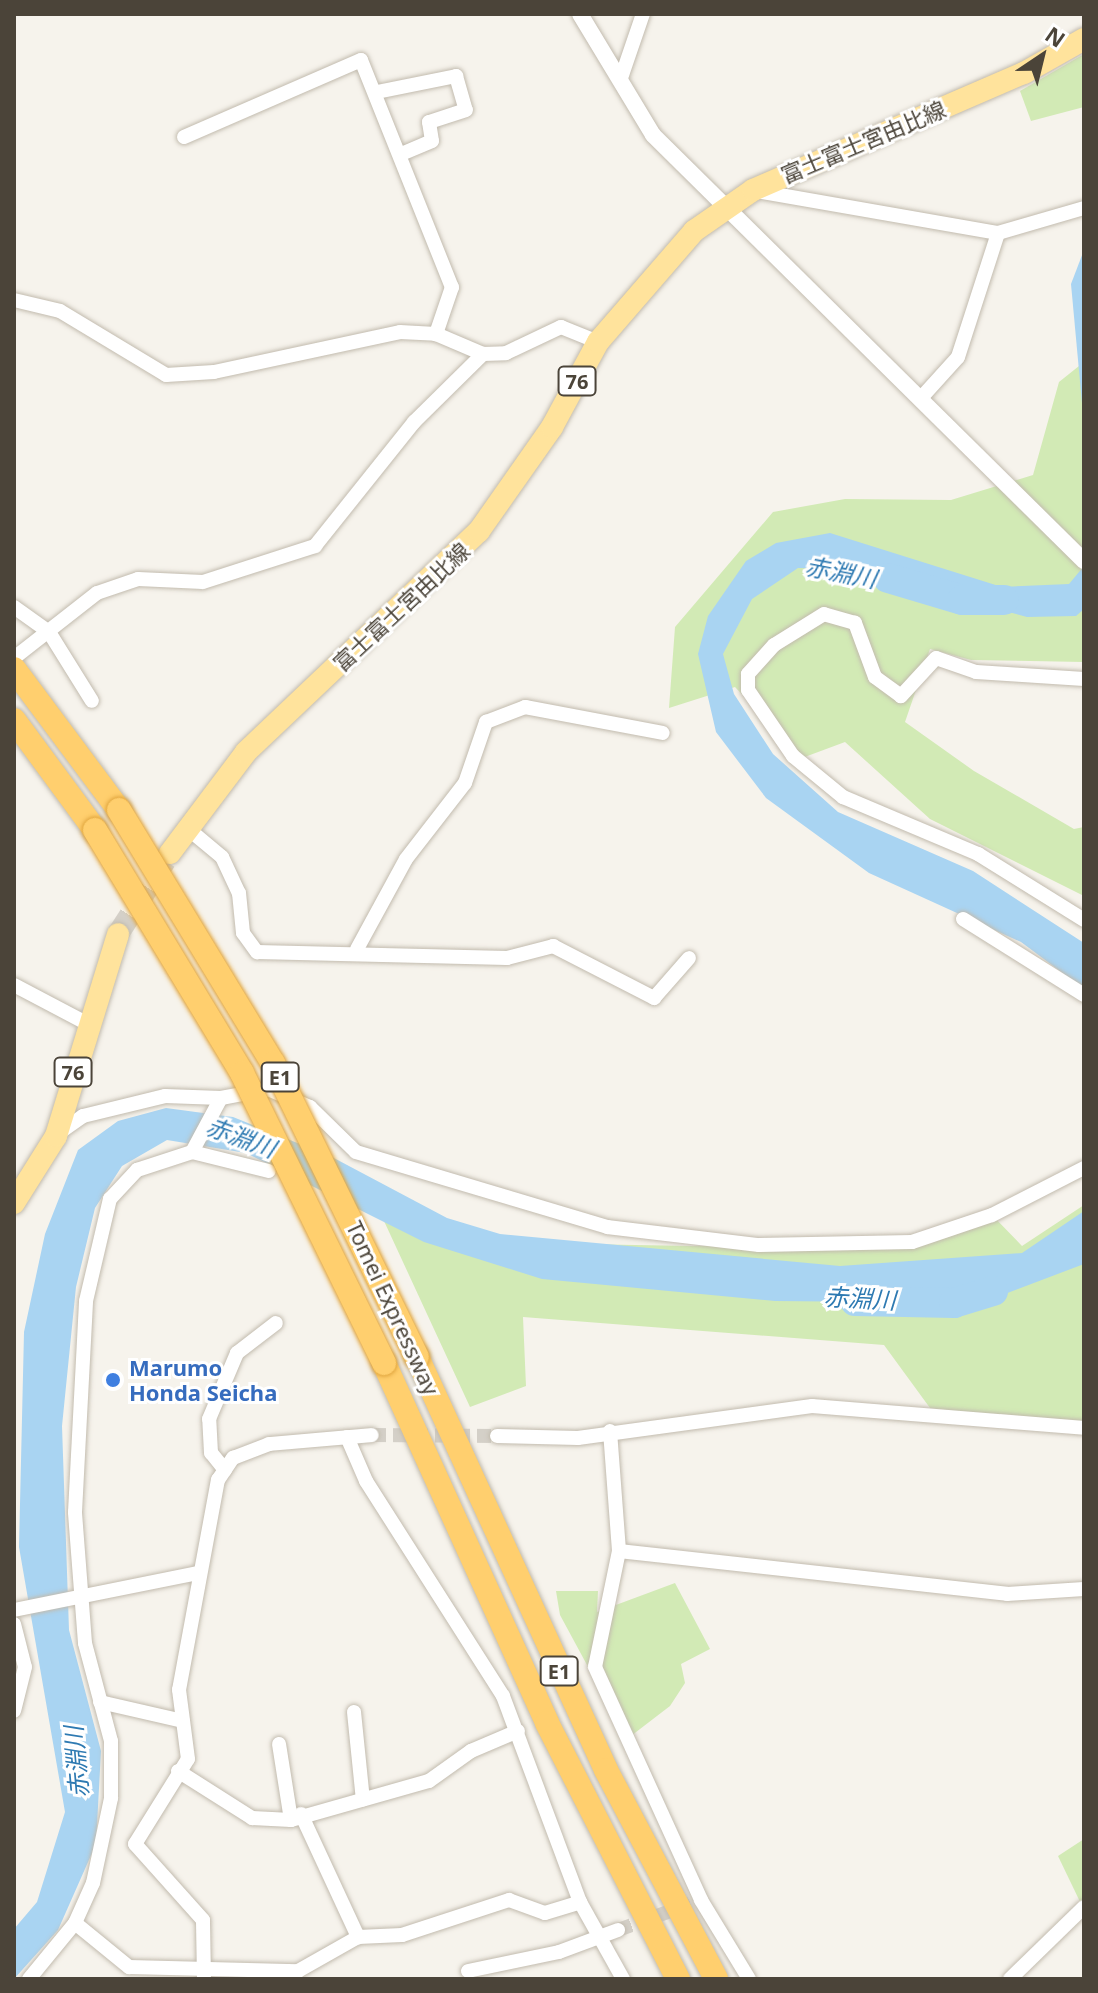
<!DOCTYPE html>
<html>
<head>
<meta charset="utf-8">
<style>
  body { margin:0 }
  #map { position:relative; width:1098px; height:1993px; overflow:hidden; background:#f6f3ec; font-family:"Noto Sans","Noto Sans JP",sans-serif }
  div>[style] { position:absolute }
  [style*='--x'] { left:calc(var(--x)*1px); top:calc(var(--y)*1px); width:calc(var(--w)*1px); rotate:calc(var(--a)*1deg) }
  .green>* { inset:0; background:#d2eab5 }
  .water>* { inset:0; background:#a9d4f2 }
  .river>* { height:30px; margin:-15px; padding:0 15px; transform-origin:15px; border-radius:15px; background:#a9d4f2 }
  .minor-tunnel>* { height:14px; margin-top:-7px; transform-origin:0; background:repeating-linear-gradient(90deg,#d4d0c8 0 14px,transparent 0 21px) }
  .primary-tunnel>* { height:22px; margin-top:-11px; transform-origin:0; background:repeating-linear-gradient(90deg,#d4d0c8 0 22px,transparent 0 33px) }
  .roads { filter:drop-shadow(0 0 2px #c2bbae) drop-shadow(0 0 2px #c2bbae) }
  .minor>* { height:14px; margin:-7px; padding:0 7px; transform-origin:7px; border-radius:7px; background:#fff }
  .tertiary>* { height:16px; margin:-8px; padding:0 8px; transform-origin:8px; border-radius:8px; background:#fff }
  .primary>* { height:22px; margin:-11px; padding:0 11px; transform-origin:11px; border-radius:11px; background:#ffe39c }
  .motorway>* { height:24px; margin:-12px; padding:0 12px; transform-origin:12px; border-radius:12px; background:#ffcf6e }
  .bridges { filter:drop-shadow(0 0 2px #e0a43c) drop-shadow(0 0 2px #e0a43c) }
  .motorway-bridge>* { height:24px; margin:-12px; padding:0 12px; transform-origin:12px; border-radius:12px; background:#ffcf6e }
  .dots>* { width:22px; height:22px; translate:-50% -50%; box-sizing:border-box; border:4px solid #fff; border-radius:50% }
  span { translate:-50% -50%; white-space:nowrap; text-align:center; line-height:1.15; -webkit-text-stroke:6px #fff; paint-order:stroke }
  .shield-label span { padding:2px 6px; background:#fff; border:2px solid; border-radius:6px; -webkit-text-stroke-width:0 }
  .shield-label { font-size:20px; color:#4b4439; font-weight:700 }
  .street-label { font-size:22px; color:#4b4439 }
  .shop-label { font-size:22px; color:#366cbe; font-weight:700 }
  .left { translate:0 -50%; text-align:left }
  .water-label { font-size:24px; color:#2e7ab2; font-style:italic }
  .frame { position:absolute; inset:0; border:16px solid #4b4439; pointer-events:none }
  .north { position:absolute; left:1002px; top:16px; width:80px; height:80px; -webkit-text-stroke:6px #fff; paint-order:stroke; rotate:35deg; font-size:22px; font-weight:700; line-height:32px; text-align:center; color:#4b4439 }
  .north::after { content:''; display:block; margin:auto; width:28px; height:36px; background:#4b4439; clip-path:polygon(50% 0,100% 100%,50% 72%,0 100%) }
</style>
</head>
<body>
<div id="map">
  <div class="green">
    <div style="clip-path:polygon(1084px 54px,1084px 107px,1031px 121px,1020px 91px)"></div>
    <div style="clip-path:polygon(1084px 362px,1084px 662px,971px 660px,930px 649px,905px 722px,974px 771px,1074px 829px,1084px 827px,1084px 896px,930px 819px,845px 742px,802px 758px,735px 687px,669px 708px,675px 627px,773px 512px,845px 499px,951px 500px,1033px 475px,1059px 382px)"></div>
    <div style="clip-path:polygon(1084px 1205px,1084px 1421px,1029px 1423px,930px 1408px,884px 1345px,523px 1317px,526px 1386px,470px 1407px,384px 1221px,457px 1242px,692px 1246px,912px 1242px,992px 1215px,1022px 1246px)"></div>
    <div style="clip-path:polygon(675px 1583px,710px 1649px,681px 1664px,685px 1683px,670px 1706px,627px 1739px,560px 1615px,556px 1591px,598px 1591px,597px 1612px)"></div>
    <div style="clip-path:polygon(1084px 1839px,1084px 1907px,1083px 1908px,1058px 1856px)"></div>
  </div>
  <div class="water">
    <div style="clip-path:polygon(1084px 250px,1084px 425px,1071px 284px)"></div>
    <div style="clip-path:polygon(830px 533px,1002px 587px,1069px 584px,1084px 566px,1084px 609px,1076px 616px,1027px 617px,846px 569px,798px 568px,752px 599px,723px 654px,734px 694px,773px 754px,838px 812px,973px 871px,1084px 943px,1084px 989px,1021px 942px,869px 873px,766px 798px,716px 732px,698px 654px,708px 616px,746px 561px,776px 543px)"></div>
    <div style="clip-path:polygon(166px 1108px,233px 1117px,332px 1157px,447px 1218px,500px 1234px,840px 1266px,1022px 1253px,1084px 1211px,1084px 1264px,981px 1303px,775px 1301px,542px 1279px,424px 1242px,246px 1153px,167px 1140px,122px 1166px,95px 1208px,76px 1287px,62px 1426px,69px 1630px,101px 1751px,96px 1844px,58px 1930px,14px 1979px,14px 1929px,37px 1902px,65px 1812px,19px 1547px,24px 1332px,45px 1234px,78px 1150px,118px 1121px)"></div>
  </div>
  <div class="river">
    <div style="--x:888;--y:578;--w:77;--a:16.6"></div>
    <div style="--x:962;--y:600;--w:42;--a:0"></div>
    <div style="--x:855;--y:1301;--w:99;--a:1.2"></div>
    <div style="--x:954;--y:1303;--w:41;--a:-17.1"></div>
  </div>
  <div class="minor-tunnel">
    <div style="--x:372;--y:1435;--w:125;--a:0.5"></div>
    <div style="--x:618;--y:1930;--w:88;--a:-19.9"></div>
  </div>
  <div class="primary-tunnel">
    <div style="--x:118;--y:934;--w:87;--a:-57.2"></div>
  </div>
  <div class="roads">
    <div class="minor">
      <div style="--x:620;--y:81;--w:71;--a:-71.1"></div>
      <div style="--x:377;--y:92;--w:81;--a:-11.4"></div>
      <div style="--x:456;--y:76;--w:35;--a:74"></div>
      <div style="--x:466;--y:110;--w:39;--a:162"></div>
      <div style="--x:429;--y:122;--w:19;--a:81"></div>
      <div style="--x:432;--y:141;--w:33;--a:157"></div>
      <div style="--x:184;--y:137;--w:193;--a:-23.5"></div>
      <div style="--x:361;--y:60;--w:245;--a:68.2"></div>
      <div style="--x:452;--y:287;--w:50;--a:108.8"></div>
      <div style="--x:757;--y:191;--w:245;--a:9.9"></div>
      <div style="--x:998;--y:233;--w:90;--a:-16.2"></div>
      <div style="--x:14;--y:300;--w:47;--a:13.4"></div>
      <div style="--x:60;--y:311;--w:124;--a:31.1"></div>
      <div style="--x:166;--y:375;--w:48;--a:-3.6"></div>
      <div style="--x:214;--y:372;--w:190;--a:-12.1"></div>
      <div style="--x:400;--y:332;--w:36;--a:3"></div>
      <div style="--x:436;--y:334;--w:51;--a:23.1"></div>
      <div style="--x:483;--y:354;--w:23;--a:-2"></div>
      <div style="--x:506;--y:353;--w:61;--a:-25.3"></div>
      <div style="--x:561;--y:327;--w:40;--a:22"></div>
      <div style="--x:921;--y:398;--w:55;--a:-47.9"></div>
      <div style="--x:958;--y:357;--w:130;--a:-72.1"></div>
      <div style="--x:14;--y:607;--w:43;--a:35.5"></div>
      <div style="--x:49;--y:632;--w:81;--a:58.1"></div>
      <div style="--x:14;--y:658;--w:105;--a:-38.1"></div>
      <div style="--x:97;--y:593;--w:43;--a:-18.9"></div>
      <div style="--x:138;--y:579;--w:65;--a:2.6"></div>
      <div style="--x:203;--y:582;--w:118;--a:-17.8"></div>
      <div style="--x:315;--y:546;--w:159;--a:-51.4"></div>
      <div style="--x:414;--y:422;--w:97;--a:-44.6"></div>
      <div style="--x:1084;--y:679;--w:108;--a:-176.3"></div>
      <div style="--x:976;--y:672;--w:42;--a:-160.7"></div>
      <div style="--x:936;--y:658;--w:52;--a:132.6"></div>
      <div style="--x:901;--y:696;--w:32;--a:-144"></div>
      <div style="--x:875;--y:677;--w:58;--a:-110.3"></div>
      <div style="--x:855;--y:623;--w:32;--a:-164"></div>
      <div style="--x:824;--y:614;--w:59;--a:148.2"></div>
      <div style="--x:774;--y:645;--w:39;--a:132"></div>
      <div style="--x:748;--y:674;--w:16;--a:90"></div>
      <div style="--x:748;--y:690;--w:80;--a:55.7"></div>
      <div style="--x:793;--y:756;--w:65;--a:39.4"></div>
      <div style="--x:843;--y:797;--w:147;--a:22.9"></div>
      <div style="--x:978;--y:854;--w:125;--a:31.9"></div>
      <div style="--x:186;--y:827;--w:47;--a:39.8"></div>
      <div style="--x:222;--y:857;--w:40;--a:65"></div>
      <div style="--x:239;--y:893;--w:40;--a:84.3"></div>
      <div style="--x:243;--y:933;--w:24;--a:54"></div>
      <div style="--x:257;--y:952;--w:250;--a:1.4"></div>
      <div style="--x:507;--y:958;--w:48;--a:-14.6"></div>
      <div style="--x:553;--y:946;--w:114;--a:27.2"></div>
      <div style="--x:654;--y:998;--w:53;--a:-48.8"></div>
      <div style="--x:963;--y:919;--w:143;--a:32.1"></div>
      <div style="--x:357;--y:949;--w:102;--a:-61.4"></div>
      <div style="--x:406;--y:859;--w:96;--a:-52.2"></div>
      <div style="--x:465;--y:783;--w:65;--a:-71"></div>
      <div style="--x:486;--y:722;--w:42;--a:-21"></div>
      <div style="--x:525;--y:707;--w:140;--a:10.7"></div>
      <div style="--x:14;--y:985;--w:81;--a:27.8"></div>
      <div style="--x:56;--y:1135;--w:33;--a:-35"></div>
      <div style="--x:83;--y:1116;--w:84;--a:-13.7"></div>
      <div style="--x:165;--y:1096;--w:56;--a:2"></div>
      <div style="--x:221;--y:1098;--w:48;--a:-10.8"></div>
      <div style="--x:268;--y:1089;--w:46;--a:23.2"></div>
      <div style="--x:310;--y:1107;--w:64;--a:44.4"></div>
      <div style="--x:356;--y:1152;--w:262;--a:16.6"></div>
      <div style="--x:607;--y:1227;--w:153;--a:6.8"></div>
      <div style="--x:759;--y:1245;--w:153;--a:-1.1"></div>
      <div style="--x:912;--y:1242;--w:84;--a:-18.6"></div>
      <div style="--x:992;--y:1215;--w:103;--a:-27.1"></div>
      <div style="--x:192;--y:1152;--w:61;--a:-61.8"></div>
      <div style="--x:610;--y:1431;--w:120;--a:85.7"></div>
      <div style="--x:619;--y:1551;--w:118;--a:101.7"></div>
      <div style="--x:595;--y:1667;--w:256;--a:65.5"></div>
      <div style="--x:701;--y:1900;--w:92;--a:58.7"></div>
      <div style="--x:497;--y:1436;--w:81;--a:1.4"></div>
      <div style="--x:578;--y:1438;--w:236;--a:-7.8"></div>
      <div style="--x:812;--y:1406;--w:273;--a:4.6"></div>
      <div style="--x:347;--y:1437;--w:48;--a:66.6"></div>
      <div style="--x:366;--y:1481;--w:255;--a:57.5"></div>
      <div style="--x:503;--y:1696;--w:220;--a:69.5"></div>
      <div style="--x:580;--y:1902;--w:88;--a:60.8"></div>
      <div style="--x:225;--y:1470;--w:22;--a:-129"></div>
      <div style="--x:211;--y:1453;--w:34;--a:-93"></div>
      <div style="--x:209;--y:1419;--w:72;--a:-67"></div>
      <div style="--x:237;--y:1353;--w:49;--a:-37.6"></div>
      <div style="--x:619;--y:1551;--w:390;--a:6.3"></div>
      <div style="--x:1007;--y:1594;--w:77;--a:-3.7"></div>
      <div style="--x:14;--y:1610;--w:187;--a:-11.4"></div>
      <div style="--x:14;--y:1624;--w:44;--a:75.7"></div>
      <div style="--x:25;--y:1667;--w:45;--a:104"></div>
      <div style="--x:100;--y:1702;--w:85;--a:12.9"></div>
      <div style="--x:354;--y:1712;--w:88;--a:84.2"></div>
      <div style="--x:279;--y:1744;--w:77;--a:81"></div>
      <div style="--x:178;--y:1771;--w:88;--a:32.4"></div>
      <div style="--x:252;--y:1818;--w:39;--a:3"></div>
      <div style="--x:291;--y:1820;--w:143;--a:-15.8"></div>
      <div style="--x:429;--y:1781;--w:52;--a:-35.5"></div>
      <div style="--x:471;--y:1751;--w:51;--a:-23.1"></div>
      <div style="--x:301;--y:1814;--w:136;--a:65.1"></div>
      <div style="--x:75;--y:1923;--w:70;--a:39.2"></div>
      <div style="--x:129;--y:1967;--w:169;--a:1.4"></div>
      <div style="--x:298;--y:1971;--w:69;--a:-29.5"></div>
      <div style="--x:358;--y:1937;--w:44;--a:-2.6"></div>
      <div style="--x:402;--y:1935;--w:113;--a:-18.1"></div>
      <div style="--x:509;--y:1900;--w:38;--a:20"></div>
      <div style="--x:545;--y:1913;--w:37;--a:-17"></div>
      <div style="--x:468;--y:1971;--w:93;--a:-11.8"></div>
      <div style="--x:559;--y:1952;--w:63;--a:-20.4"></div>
      <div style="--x:29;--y:1979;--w:72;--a:-50.6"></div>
      <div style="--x:75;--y:1923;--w:44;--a:-65.8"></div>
      <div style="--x:93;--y:1883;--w:87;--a:-78"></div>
      <div style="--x:111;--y:1798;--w:57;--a:-90"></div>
      <div style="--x:111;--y:1741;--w:101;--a:-104.9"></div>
      <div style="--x:85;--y:1643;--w:131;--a:-94.4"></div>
      <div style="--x:75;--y:1512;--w:211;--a:-87"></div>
      <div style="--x:86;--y:1301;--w:105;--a:-76.8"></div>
      <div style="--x:110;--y:1199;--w:40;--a:-47"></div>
      <div style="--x:137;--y:1170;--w:58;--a:-18.1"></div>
      <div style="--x:192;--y:1152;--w:79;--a:13.9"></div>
      <div style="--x:204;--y:1979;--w:59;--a:-91"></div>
      <div style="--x:203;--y:1920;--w:102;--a:-131.8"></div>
      <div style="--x:135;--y:1844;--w:100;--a:-58.1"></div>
      <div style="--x:188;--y:1759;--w:70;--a:-97.4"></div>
      <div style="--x:179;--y:1690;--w:214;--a:-79.5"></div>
      <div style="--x:218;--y:1480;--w:27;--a:-56"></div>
      <div style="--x:233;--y:1458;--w:39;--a:-21"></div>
      <div style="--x:269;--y:1444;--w:103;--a:-5"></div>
      <div style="--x:1010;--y:1979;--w:103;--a:-44.2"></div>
    </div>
    <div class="tertiary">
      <div style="--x:580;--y:14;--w:141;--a:58.9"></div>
      <div style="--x:653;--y:135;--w:606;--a:44.67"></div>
    </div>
    <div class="primary">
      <div style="--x:170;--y:853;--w:126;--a:-53"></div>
      <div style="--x:246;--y:752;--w:321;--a:-43.5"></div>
      <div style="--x:479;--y:531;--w:127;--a:-54.9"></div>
      <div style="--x:552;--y:427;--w:97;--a:-61.6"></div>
      <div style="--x:598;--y:342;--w:147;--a:-49.1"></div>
      <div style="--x:694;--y:231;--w:72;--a:-34.8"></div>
      <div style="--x:753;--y:190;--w:295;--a:-23.4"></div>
      <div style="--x:1024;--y:73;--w:69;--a:-29.5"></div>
      <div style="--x:14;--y:1203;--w:79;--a:-57.9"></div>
      <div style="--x:56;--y:1136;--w:211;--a:-72.9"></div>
    </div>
    <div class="motorway">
      <div style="--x:14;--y:669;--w:176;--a:53.3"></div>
      <div style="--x:14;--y:720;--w:137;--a:53.6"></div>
      <div style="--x:417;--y:1357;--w:454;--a:65.4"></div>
      <div style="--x:606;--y:1770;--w:236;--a:62.2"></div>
      <div style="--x:384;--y:1363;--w:395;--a:65.6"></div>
      <div style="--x:547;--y:1723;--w:288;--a:62.9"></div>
    </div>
  </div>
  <div class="bridges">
    <div class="motorway-bridge">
      <div style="--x:119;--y:810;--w:296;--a:58.7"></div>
      <div style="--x:273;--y:1063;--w:327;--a:63.9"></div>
      <div style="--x:95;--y:830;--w:284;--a:58.8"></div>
      <div style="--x:242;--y:1073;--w:323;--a:63.9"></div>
    </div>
  </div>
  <div class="dots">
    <div style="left:113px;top:1380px;background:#3f7fe0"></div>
  </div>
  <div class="shield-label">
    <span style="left:577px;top:381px">76</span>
    <span style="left:73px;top:1072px">76</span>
    <span style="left:280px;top:1077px">E1</span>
    <span style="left:559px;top:1671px">E1</span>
  </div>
  <div class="street-label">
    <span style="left:863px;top:142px;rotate:-23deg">富士富士宮由比線</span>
    <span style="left:401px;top:607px;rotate:-43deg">富士富士宮由比線</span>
    <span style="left:393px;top:1308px;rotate:65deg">Tomei Expressway</span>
  </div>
  <div class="shop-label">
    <span class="left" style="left:129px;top:1380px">Marumo<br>Honda Seicha</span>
  </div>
  <div class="water-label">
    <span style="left:841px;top:572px;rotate:11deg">赤淵川</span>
    <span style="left:241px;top:1137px;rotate:20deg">赤淵川</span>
    <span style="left:860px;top:1298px;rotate:3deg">赤淵川</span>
    <span style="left:76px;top:1762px;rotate:-95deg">赤淵川</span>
  </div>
  <div class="frame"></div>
  <div class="north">N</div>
</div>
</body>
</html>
